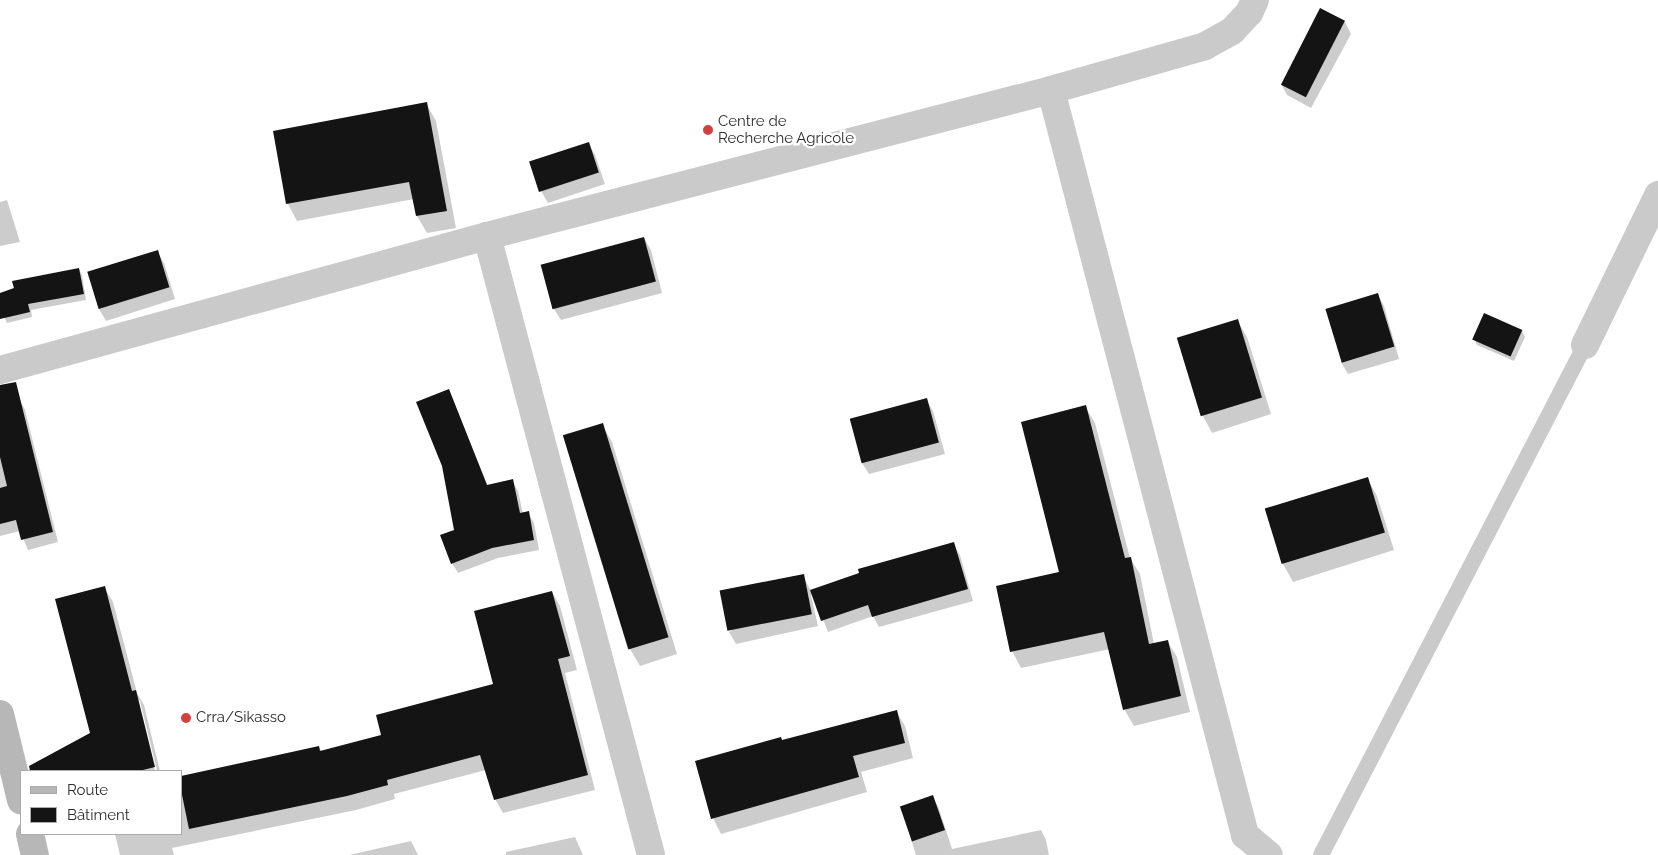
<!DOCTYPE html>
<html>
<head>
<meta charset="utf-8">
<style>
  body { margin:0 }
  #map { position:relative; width:1658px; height:855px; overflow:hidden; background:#fff; font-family:Raleway,sans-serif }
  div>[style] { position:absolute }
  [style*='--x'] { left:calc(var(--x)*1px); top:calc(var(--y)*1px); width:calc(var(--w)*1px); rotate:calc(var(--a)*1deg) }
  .shadow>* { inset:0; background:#0003 }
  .building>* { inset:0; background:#141414; transform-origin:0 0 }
  .service>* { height:16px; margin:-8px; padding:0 8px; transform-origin:8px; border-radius:8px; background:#cacaca }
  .minor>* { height:28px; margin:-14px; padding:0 14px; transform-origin:14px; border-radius:14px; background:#cacaca }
  .secondary>* { height:28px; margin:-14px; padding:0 14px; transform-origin:14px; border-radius:14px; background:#b7b7b7 }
  .dots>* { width:14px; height:14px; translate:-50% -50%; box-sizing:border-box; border:2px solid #fff; border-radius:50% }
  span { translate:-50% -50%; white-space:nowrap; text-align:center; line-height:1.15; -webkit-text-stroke:5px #fff; paint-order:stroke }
  .poi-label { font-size:15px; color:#2d2d2d }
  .left { translate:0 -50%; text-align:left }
  .legend { position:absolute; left:20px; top:770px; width:162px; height:65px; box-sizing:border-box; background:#fff; border:1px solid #ababab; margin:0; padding:6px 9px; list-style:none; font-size:15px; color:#2d2d2d }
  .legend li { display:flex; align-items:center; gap:10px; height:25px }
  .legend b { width:25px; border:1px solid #ababab }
</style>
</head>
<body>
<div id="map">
  <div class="shadow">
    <div style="clip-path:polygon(1321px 9px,1345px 22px,1351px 34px,1311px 108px,1287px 95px,1281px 84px)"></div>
    <div style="clip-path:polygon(426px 103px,436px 121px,456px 228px,427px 233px,417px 216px,414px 199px,297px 221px,288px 204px,274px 132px)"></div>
    <div style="clip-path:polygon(588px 143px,595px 155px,605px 184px,548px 203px,541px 191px)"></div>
    <div style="clip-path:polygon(7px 200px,20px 242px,0 246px,0 202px)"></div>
    <div style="clip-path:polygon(644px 238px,651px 250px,662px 293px,561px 320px,554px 309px,543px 266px)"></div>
    <div style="clip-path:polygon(157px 251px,164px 263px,175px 299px,106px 321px,99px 309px,88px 272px)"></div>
    <div style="clip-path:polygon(79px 269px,82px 275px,86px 300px,31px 310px,32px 317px,7px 323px,4px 317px,0 294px,14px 290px,12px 282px)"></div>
    <div style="clip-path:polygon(1378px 295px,1384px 306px,1399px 359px,1348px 374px,1341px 362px)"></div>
    <div style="clip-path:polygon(1484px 315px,1522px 331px,1525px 337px,1514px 361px,1477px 345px,1474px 339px)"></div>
    <div style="clip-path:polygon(1237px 320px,1247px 337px,1271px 414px,1212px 433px,1203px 416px,1179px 339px)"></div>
    <div style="clip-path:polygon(449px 391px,488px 486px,512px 481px,518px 491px,523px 514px,528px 513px,534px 523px,539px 550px,498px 558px,458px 573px,452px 563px,456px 531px)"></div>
    <div style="clip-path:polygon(926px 399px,933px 411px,945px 454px,869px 474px,862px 463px,851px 420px)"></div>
    <div style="clip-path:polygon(20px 400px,25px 410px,58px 542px,28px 550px,20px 531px,0 536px,0 405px)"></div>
    <div style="clip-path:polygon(1085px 406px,1095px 423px,1130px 558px,1140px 574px,1154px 644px,1167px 641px,1177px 657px,1190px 712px,1134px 726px,1124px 709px,1110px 649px,1021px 668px,1012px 651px,1061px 573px)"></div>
    <div style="clip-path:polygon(602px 425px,612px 442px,677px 654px,640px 666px,630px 649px)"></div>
    <div style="clip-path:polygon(1367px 478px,1377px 496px,1394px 550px,1293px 582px,1283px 564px)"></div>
    <div style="clip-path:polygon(953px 544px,960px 555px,973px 601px,879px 627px,873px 616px,828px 632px,813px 594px,811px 595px,818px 626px,736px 644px,729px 632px,803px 576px,811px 591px)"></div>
    <div style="clip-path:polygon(104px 587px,113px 602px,137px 693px,144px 705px,160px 771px,157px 771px,140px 701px,137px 698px,155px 771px,46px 771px,40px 761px,92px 734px)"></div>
    <div style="clip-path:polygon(552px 592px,560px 606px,577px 670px,565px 673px,595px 790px,503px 813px,495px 799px,486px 770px,394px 794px,395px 799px,356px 810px,172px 848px,174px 855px,120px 855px,115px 834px,181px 834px,181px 777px,319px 747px,322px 752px,383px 736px,495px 685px)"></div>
    <div style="clip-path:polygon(896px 711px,905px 726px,913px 758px,861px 772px,867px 792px,721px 834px,713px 818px,782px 741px)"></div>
    <div style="clip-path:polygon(932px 797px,938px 806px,952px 849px,1041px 830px,1046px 840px,1049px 855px,916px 855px,901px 807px)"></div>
    <div style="clip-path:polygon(575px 837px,583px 855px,506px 855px,506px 852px)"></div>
    <div style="clip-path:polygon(411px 841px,418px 855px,349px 855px)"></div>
  </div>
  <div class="building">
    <div style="left:1320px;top:8px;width:28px;height:86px;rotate:27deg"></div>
    <div style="clip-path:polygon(427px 102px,447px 211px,416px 216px,409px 182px,286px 204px,273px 131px)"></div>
    <div style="left:589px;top:142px;width:32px;height:63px;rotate:72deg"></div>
    <div style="left:644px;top:237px;width:46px;height:107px;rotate:75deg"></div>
    <div style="left:158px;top:250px;width:39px;height:74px;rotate:73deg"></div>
    <div style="clip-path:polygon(79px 268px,84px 294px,28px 304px,30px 312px,0 319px,0 293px,14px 288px,12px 281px)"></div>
    <div style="left:1378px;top:293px;width:56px;height:55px;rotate:73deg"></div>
    <div style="left:1484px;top:313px;width:42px;height:29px;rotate:24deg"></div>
    <div style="left:1238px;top:319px;width:82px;height:64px;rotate:73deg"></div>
    <div style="clip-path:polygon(16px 382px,53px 532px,21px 540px,16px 520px,0 524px,0 488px,7px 486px,0 457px,0 385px)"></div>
    <div style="clip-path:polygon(449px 389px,487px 485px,513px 479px,520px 513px,529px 511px,534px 540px,492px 548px,451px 564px,440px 535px,454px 530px,442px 466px,416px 402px)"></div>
    <div style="left:927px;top:398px;width:46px;height:80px;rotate:75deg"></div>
    <div style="clip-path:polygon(1086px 405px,1125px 558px,1131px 557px,1149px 644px,1168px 640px,1181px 696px,1123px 710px,1104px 632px,1010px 652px,996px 586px,1059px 572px,1021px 422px)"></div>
    <div style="left:603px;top:423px;width:224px;height:42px;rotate:73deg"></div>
    <div style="left:1368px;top:477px;width:58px;height:108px;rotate:73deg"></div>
    <div style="clip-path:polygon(954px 542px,968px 589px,872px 617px,868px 605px,821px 621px,810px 590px,859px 573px,858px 569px)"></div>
    <div style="left:804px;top:574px;width:41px;height:86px;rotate:79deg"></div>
    <div style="clip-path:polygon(105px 586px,132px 691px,136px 690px,155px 767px,139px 771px,30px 771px,29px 766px,90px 733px,55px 599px)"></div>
    <div style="clip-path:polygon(552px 591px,570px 656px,558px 659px,588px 775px,494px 800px,480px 755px,387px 780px,388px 785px,347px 796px,189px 829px,181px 790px,181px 776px,319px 746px,320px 751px,381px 735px,376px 715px,493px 684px,474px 611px)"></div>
    <div style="clip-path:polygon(897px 710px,905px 743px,853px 756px,859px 777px,711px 819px,695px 761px,781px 737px,782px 740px)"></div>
    <div style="left:933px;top:795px;width:37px;height:35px;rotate:71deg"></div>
  </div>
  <div class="service">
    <div style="--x:1321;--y:855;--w:574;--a:-62.63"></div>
  </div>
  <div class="minor">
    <div style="--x:1051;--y:90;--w:770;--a:75.4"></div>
    <div style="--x:1245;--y:835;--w:31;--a:40"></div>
    <div style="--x:487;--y:236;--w:640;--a:75.16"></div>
    <div style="--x:1585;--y:345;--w:167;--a:-64"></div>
    <div style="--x:0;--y:370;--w:505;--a:-15.38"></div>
    <div style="--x:487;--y:236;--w:583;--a:-14.51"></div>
    <div style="--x:1051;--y:90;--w:160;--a:-15.9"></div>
    <div style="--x:1205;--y:46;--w:31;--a:-29"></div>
    <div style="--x:1232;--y:31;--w:25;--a:-47"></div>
    <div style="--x:1249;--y:13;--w:14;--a:-65"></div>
  </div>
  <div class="secondary">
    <div style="--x:0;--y:714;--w:89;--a:76.3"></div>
    <div style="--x:30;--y:834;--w:22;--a:77"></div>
  </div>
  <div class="dots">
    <div style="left:708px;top:130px;background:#d43f40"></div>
    <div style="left:186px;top:718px;background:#d43f40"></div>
  </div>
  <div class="poi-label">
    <span class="left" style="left:718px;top:130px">Centre de<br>Recherche Agricole</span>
    <span class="left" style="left:196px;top:718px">Crra/Sikasso</span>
  </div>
  <ul class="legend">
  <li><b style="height:6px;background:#b7b7b7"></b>Route</li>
  <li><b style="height:14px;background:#141414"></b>Bâtiment</li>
  </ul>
</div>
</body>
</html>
